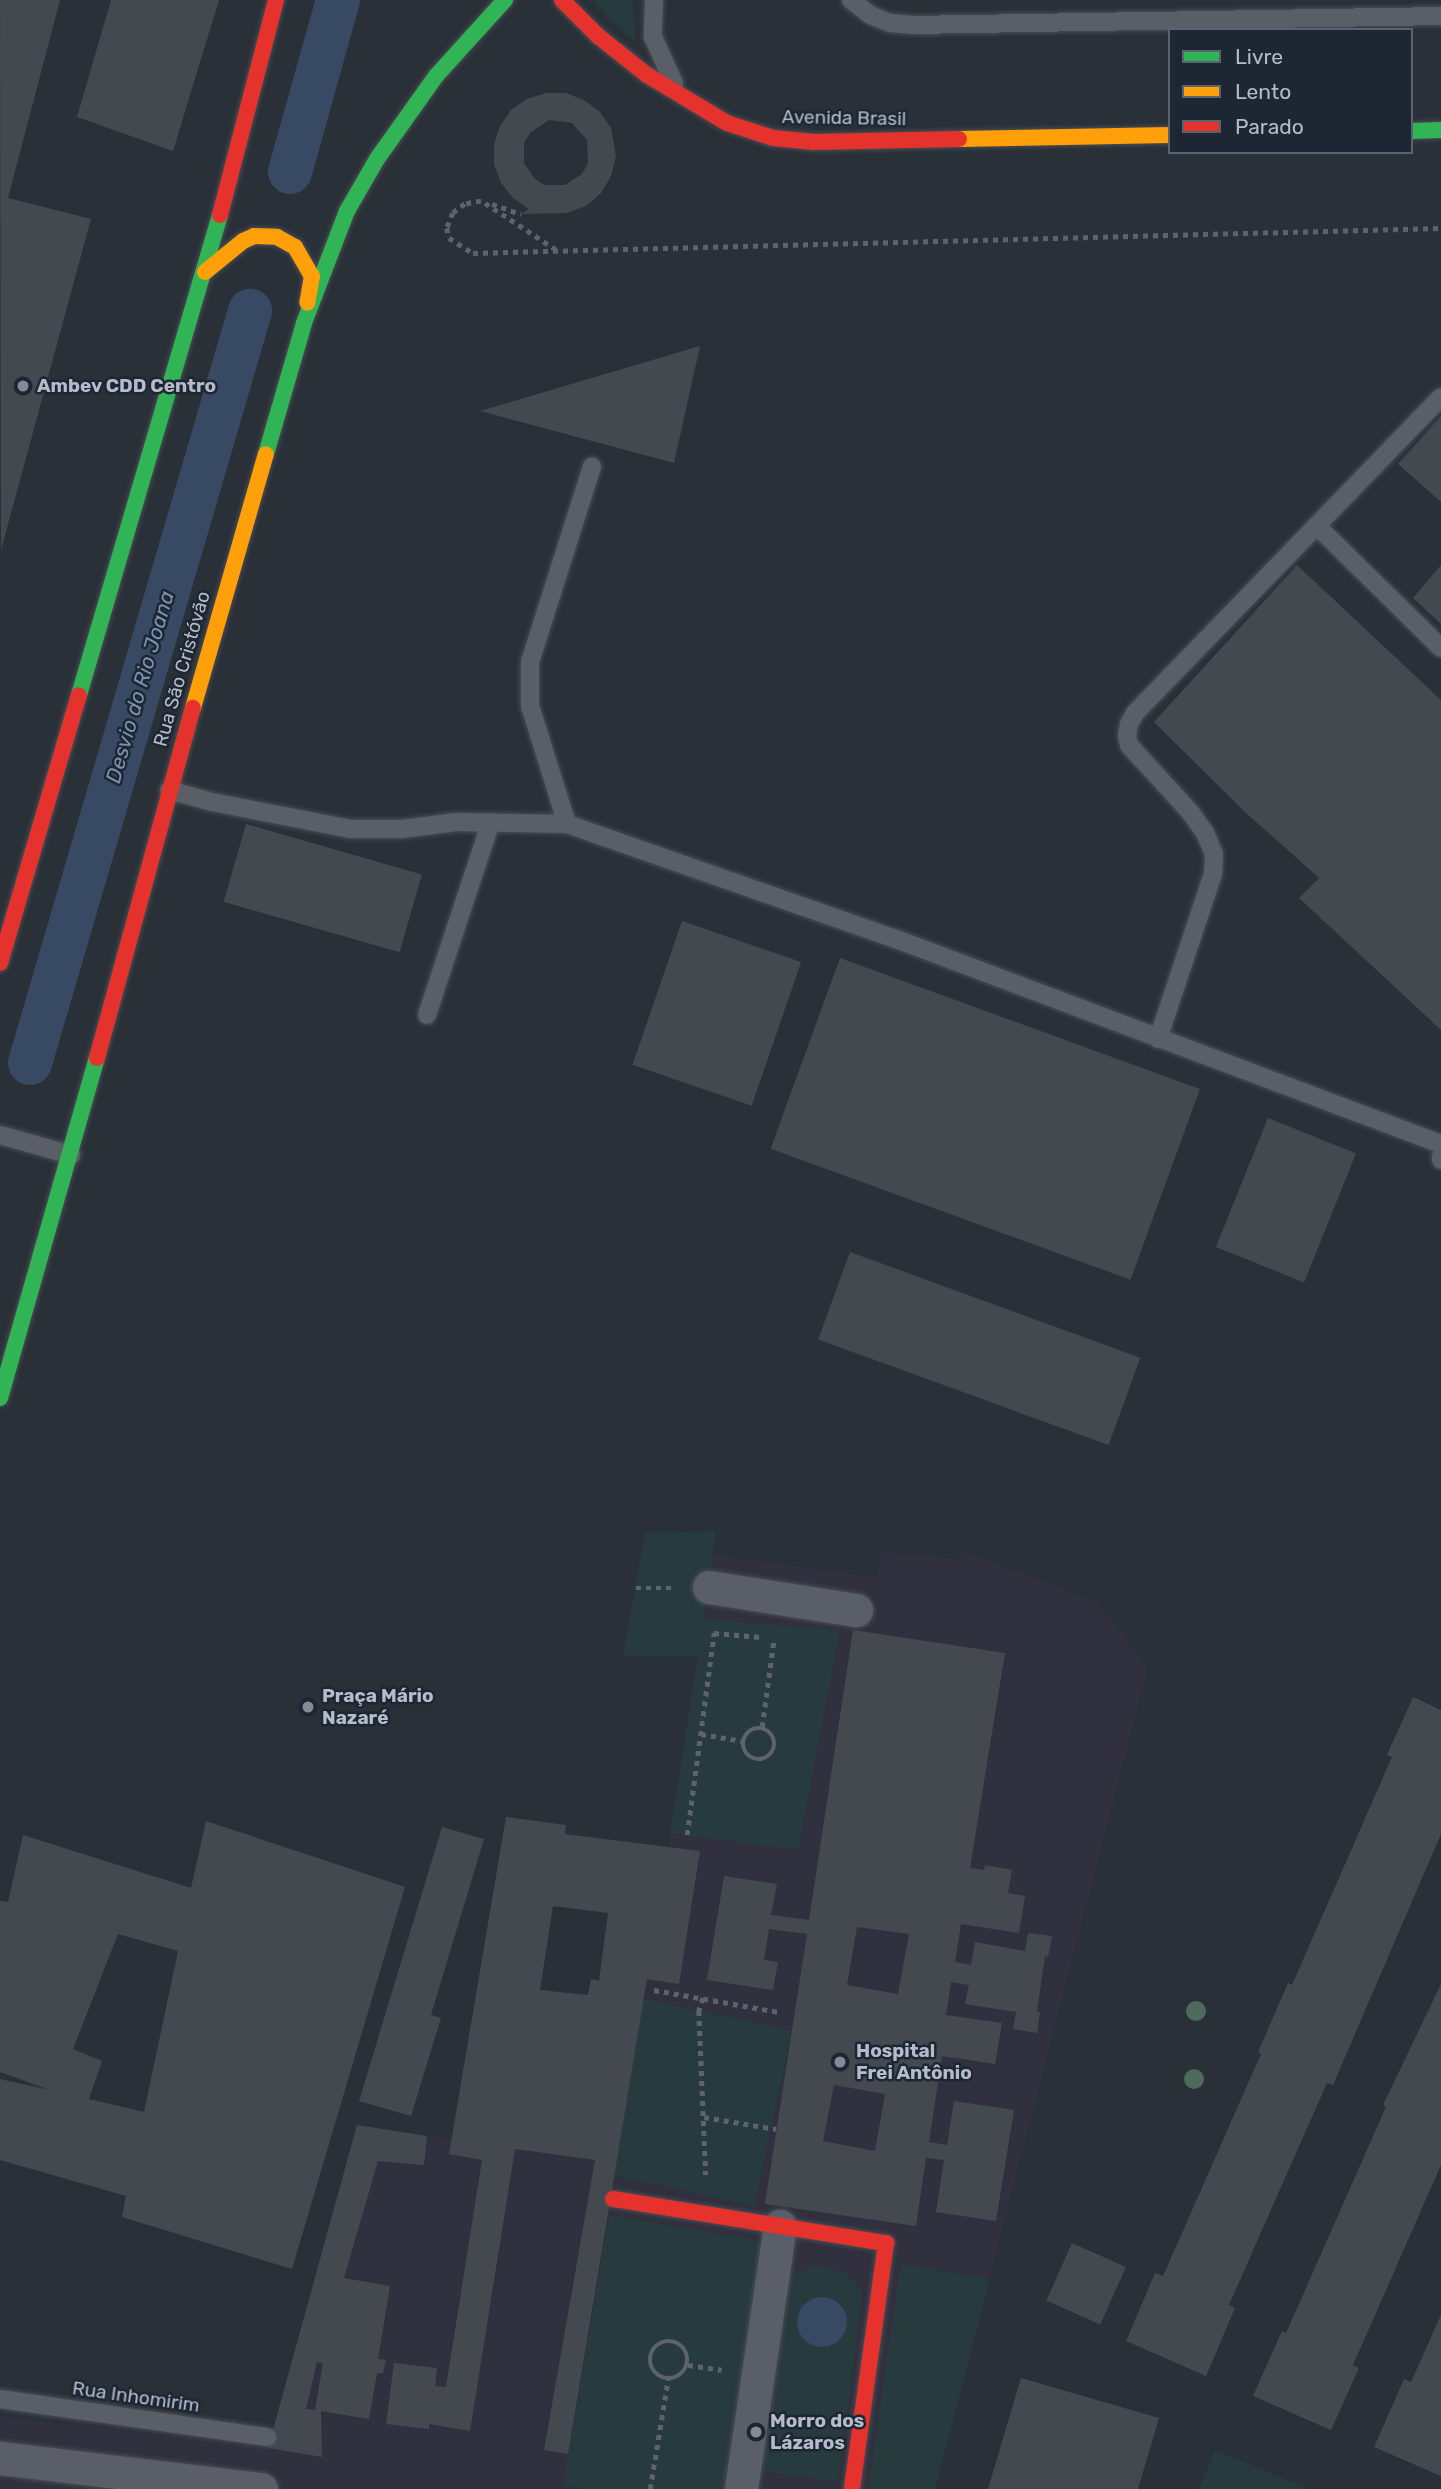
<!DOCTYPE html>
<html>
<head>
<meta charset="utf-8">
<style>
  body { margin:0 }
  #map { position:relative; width:1441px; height:2489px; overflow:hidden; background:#2a3038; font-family:Rubik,sans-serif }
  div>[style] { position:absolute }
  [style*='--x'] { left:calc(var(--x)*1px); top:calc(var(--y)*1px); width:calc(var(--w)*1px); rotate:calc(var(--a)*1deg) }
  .medical>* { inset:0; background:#31303e }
  .green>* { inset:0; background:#273a3e; transform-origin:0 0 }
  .water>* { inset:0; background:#384963 }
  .round { border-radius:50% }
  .canal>* { height:44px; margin:-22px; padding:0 22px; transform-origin:22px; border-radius:22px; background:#384963 }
  .building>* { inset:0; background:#444950; transform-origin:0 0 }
  .path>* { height:4.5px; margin-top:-2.25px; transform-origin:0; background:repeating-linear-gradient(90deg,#5d636a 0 5px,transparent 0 10px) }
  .path>.ring { margin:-2.25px; padding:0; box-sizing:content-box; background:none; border:4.5px solid #5d636a; border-radius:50% }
  .roads { filter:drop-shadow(0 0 2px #484c53) drop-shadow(0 0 2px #484c53) }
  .lane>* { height:18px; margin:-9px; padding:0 9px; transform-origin:9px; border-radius:9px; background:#5a5e66 }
  .street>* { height:33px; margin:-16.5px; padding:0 16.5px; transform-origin:16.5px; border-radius:16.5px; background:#5a5e66 }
  .fast>* { height:16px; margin:-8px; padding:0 8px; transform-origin:8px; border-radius:8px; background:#30b455 }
  .slow>* { height:16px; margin:-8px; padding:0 8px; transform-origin:8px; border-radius:8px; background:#ff9f0a }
  .jam>* { height:16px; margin:-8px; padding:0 8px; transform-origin:8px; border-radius:8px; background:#e5322d }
  .trees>* { width:20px; height:20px; margin:-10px; border-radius:50%; background:#4e6a5a }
  .dots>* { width:19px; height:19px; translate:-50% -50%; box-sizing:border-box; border:4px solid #1d2633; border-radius:50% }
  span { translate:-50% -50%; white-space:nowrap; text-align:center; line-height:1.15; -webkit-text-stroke:5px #1d2633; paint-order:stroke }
  .street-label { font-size:19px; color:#b4bcc9 }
  .poi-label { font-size:19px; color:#b4bcc9; font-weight:700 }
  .left { translate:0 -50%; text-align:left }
  .water-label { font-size:21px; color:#7c92b1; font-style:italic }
  .legend { position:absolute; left:1168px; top:28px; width:245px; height:126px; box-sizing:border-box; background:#1d2633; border:2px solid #59626f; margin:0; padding:9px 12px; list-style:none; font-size:21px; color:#b4bcc9 }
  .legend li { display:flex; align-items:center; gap:14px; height:35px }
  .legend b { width:35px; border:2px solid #59626f }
</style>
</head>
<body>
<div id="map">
  <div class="medical">
    <div style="clip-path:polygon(963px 1551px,1098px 1602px,1148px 1668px,935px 2489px,0 2489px,0 2416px,268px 2448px,357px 2125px,618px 2164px,714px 1555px,876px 1577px,882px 1552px,958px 1559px)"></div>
  </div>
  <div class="green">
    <div style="clip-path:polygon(592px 0,632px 0,636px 42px,613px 22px)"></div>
    <div style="clip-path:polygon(716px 1531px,704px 1619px,840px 1630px,798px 1850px,670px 1833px,698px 1656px,623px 1656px,645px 1533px)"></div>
    <div style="left:643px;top:1999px;width:152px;height:179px;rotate:12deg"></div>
    <div style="clip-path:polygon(609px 2215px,766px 2242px,730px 2489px,586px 2489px,563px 2485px)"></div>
    <div style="clip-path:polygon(901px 2264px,990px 2279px,935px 2489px,868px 2489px)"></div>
    <div style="clip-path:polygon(815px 2265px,843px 2272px,862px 2291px,839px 2482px,752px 2470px,781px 2290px,789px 2278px)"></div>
    <div style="clip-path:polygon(1215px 2450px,1309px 2489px,1199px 2489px)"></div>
  </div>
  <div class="water">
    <div class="round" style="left:797px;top:2297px;width:50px;height:50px"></div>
  </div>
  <div class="canal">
    <div style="--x:290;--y:172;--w:179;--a:-74.4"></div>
    <div style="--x:30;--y:1063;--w:784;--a:-73.69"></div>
  </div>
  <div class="building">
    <div style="clip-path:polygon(0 0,60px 0,8px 198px,91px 219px,1px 550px)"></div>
    <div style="clip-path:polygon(111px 0,219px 0,173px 151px,77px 117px)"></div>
    <div style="clip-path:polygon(evenodd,546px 93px,566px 93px,584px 100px,600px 112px,611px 128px,616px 156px,611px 176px,601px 193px,586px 206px,567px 213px,521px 214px,529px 209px,513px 198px,501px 183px,494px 164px,494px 144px,500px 126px,511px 110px,527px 99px,546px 93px,549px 120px,572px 123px,587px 140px,588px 163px,582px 174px,565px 185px,544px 185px,535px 179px,524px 163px,524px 143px,530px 133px,549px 120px)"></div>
    <div style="clip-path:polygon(700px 346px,674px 463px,480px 411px)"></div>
    <div style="clip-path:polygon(1441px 416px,1441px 502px,1398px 464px)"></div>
    <div style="clip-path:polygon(1297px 565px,1441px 700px,1441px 1030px,1299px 898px,1319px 878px,1246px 813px,1154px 722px)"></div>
    <div style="clip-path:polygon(1441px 565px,1441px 624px,1413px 598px)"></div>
    <div style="left:246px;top:824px;width:183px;height:81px;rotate:16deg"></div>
    <div style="left:682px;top:921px;width:126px;height:152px;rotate:19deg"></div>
    <div style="left:840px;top:958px;width:383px;height:203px;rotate:20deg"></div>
    <div style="left:1268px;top:1118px;width:95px;height:139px;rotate:22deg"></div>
    <div style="left:850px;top:1252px;width:309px;height:93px;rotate:20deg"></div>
    <div style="clip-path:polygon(evenodd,853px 1630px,1005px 1653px,970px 1868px,984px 1870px,985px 1865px,1012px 1870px,1008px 1893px,1025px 1896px,1019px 1933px,961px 1924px,955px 1962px,971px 1965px,975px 1942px,1025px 1951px,1028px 1933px,1052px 1936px,1048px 1957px,1045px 1956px,1037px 2011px,1040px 2012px,1037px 2033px,1013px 2029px,1016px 2012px,965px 2004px,969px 1985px,951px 1982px,946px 2015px,1002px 2023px,995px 2064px,942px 2056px,929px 2142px,947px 2145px,954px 2101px,1014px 2110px,996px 2221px,936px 2212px,944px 2160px,926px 2158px,916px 2226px,765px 2204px,807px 1934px,769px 1929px,764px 1960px,778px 1962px,773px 1990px,707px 1980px,724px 1876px,777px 1884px,771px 1915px,809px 1920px,853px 1630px,857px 1927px,909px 1934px,898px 1994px,847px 1985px,857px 1927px,853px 1630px,834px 2085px,885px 2094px,875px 2151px,823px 2141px,834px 2085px)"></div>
    <div style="clip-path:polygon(1413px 1697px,1441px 1710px,1441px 1834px,1333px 2085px,1327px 2083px,1229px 2305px,1235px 2308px,1206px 2376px,1126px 2341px,1155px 2273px,1163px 2276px,1261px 2054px,1258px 2052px,1288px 1983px,1292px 1985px,1392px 1757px,1387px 1755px)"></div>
    <div style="clip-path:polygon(evenodd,506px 1817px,566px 1825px,565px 1834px,700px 1851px,679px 1984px,647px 1979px,568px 2454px,544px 2450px,595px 2160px,515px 2149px,470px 2431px,429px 2424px,429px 2429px,386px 2424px,394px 2363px,437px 2368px,435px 2386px,446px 2387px,482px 2160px,449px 2154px,506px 1817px,553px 1906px,608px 1913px,599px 1981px,591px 1979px,588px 1995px,540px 1990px,553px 1906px)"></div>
    <div style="clip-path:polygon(evenodd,206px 1821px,405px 1887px,292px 2269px,122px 2217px,126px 2196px,0 2160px,0 2079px,50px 2090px,0 2072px,0 1901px,8px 1902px,23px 1835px,191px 1888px,206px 1821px,118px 1934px,178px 1951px,144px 2112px,89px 2099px,102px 2061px,73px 2049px,118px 1934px)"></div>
    <div style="clip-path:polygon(442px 1827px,484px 1839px,431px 2015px,441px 2018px,411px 2116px,359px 2101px)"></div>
    <div style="clip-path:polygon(1441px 1984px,1441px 2165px,1353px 2365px,1359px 2368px,1331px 2430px,1253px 2396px,1282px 2331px,1286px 2333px,1386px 2107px,1383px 2105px)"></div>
    <div style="clip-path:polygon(evenodd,357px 2125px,427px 2136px,424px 2165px,378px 2161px,344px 2278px,390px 2286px,378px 2359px,386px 2360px,383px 2373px,377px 2373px,369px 2419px,321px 2411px,322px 2457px,268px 2448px,357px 2125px,317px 2362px,323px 2363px,315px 2410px,306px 2409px,317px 2362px)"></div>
    <div style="left:1072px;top:2243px;width:59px;height:63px;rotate:24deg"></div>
    <div style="clip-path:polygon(1441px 2315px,1441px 2476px,1374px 2447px,1404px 2379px,1411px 2382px)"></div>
    <div style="clip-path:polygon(1021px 2378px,1159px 2418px,1138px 2489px,988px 2489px)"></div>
  </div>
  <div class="path">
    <div style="--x:492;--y:204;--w:31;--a:19"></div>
    <div style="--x:556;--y:250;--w:90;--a:-146.8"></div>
    <div style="--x:481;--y:201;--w:16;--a:169"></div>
    <div style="--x:465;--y:204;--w:15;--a:143"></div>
    <div style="--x:453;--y:213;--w:16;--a:112"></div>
    <div style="--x:447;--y:228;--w:10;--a:79"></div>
    <div style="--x:449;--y:238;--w:28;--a:32"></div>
    <div style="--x:473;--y:253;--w:968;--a:-1.48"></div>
    <div style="--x:636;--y:1588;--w:37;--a:0"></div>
    <div style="--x:762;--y:1727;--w:90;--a:-82.3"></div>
    <div class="ring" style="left:743px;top:1728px;width:27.5px;height:27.5px"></div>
    <div style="--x:701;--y:1734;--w:43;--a:9.5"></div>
    <div style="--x:687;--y:1835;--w:204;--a:-82.4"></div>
    <div style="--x:714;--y:1633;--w:47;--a:4.9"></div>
    <div style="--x:654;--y:1990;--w:127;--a:10"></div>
    <div style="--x:703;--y:1998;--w:14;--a:107"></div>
    <div style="--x:699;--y:2011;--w:164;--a:87.6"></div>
    <div style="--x:704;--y:2117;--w:73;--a:9.5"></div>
    <div class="ring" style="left:650px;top:2341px;width:33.5px;height:33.5px"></div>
    <div style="--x:688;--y:2365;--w:34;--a:8"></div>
    <div style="--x:650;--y:2489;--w:111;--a:-80.7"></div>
  </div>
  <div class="roads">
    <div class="lane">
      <div style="--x:654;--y:0;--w:37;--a:92"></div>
      <div style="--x:653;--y:37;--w:51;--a:65.5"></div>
      <div style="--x:851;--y:0;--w:24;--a:38"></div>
      <div style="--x:870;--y:15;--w:22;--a:22"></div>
      <div style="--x:890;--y:23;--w:21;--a:5"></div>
      <div style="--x:911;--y:25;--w:530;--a:-0.97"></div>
      <div style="--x:1317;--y:526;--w:174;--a:44.5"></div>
      <div style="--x:169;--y:790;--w:45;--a:15.6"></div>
      <div style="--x:212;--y:802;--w:142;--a:11"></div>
      <div style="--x:351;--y:829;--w:51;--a:0"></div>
      <div style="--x:402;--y:829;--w:55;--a:-7.3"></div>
      <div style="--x:457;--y:822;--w:110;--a:1"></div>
      <div style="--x:567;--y:824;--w:349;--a:19.3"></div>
      <div style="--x:896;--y:939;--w:582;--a:20.61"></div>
      <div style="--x:567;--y:824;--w:124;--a:-107.4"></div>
      <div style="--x:530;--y:706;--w:44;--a:-90"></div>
      <div style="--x:530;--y:662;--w:205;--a:-72.4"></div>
      <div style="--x:427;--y:1015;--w:201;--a:-71.7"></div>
      <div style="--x:1158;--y:1039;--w:174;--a:-71.6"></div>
      <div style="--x:1213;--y:874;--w:20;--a:-87"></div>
      <div style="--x:1214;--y:854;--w:23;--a:-113"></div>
      <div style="--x:1205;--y:833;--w:24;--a:-125"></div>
      <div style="--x:1191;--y:813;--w:92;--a:-132.4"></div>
      <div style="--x:1129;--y:745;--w:9;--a:-103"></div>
      <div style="--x:1127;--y:736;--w:12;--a:-81"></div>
      <div style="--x:1129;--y:724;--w:13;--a:-61"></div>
      <div style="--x:1135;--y:713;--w:440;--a:-45.9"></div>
      <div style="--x:0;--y:1135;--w:74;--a:15.7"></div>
      <div style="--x:1441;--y:1157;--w:3;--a:90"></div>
      <div style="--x:0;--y:2399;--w:270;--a:8.1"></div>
    </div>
    <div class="street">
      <div style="--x:709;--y:1587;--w:149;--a:8.9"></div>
      <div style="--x:0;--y:2458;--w:263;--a:6.8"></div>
      <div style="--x:741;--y:2489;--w:266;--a:-81.6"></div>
    </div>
    <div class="fast">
      <div style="--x:1411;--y:131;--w:30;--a:-2"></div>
      <div style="--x:266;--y:454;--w:136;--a:-73.8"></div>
      <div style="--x:304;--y:323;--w:120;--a:-69"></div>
      <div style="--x:347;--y:211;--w:60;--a:-60"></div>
      <div style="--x:377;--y:159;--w:102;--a:-54.6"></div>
      <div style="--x:436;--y:76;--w:103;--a:-47.8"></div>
      <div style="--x:79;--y:695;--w:500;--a:-73.63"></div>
      <div style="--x:0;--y:1398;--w:354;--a:-74.1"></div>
    </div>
    <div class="slow">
      <div style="--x:959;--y:139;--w:211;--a:-1.1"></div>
      <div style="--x:205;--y:272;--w:49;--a:-39.2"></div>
      <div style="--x:243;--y:241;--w:12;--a:-24"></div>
      <div style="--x:254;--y:236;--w:23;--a:2"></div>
      <div style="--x:277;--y:237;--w:21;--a:29"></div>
      <div style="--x:295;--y:247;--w:34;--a:60"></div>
      <div style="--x:312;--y:276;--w:27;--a:100"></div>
      <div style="--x:193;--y:708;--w:264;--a:-74"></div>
    </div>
    <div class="jam">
      <div style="--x:562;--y:0;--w:51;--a:45"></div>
      <div style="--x:598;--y:36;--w:63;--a:38.5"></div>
      <div style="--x:647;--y:75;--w:93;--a:31"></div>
      <div style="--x:727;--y:123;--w:48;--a:18.1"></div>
      <div style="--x:773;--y:138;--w:41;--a:5.6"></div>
      <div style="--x:814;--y:142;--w:145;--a:-1.2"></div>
      <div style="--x:220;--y:215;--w:222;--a:-75.4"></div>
      <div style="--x:0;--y:963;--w:279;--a:-73.6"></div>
      <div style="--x:97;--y:1058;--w:363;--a:-74.7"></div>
      <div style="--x:613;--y:2199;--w:277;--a:9.2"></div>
      <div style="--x:886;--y:2243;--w:248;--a:97.9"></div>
    </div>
  </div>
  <div class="trees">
    <div style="left:1196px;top:2011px"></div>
    <div style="left:1194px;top:2079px"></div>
  </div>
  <div class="dots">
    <div style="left:23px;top:386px;background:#848b96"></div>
    <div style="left:308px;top:1707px;background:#848b96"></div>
    <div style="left:840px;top:2062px;background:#848b96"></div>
    <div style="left:756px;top:2432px;background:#848b96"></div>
  </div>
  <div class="street-label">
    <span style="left:844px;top:118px;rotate:1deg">Avenida Brasil</span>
    <span style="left:182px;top:669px;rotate:-74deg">Rua São Cristóvão</span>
    <span style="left:136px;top:2397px;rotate:8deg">Rua Inhomirim</span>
  </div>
  <div class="poi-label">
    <span class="left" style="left:37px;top:386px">Ambev CDD Centro</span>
    <span class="left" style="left:322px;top:1707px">Praça Mário<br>Nazaré</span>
    <span class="left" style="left:856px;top:2062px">Hospital<br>Frei Antônio</span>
    <span class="left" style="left:770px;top:2432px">Morro dos<br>Lázaros</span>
  </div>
  <div class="water-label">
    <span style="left:140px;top:687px;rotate:-74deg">Desvio do Rio Joana</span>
  </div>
  <ul class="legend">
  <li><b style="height:9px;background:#30b455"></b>Livre</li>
  <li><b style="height:9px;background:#ff9f0a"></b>Lento</li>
  <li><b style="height:9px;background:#e5322d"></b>Parado</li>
  </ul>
</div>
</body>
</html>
